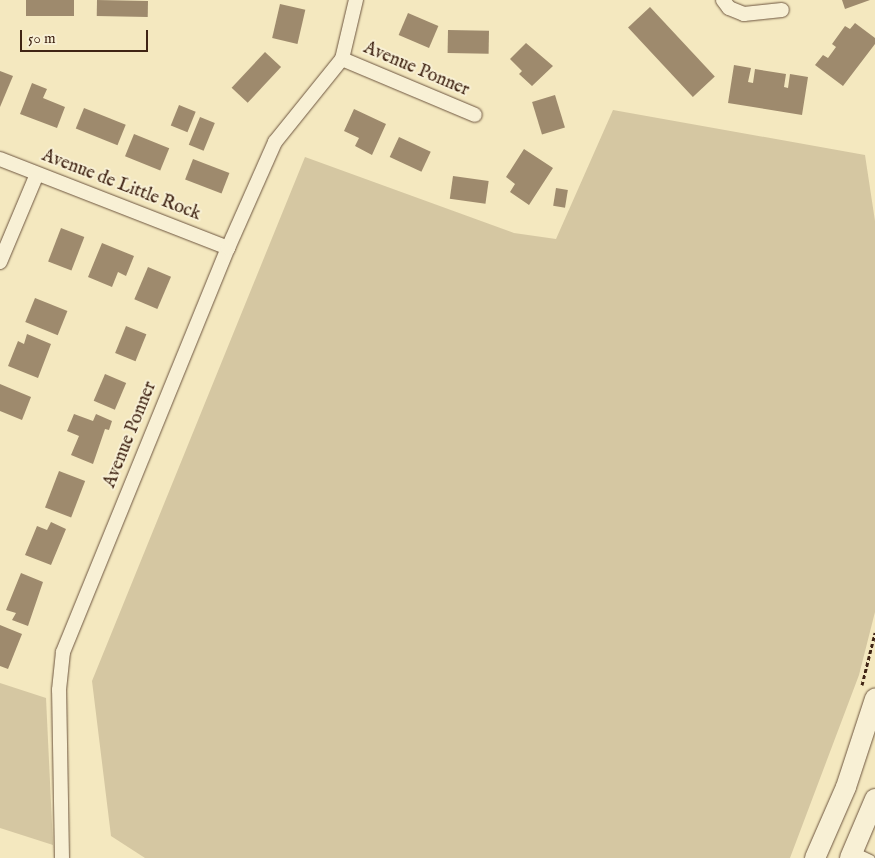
<!DOCTYPE html>
<html>
<head>
<meta charset="utf-8">
<style>
  body { margin:0 }
  #map { position:relative; width:875px; height:858px; overflow:hidden; background:#f4e8bf; font-family:"IM FELL English",serif }
  div>[style] { position:absolute }
  [style*='--x'] { left:calc(var(--x)*1px); top:calc(var(--y)*1px); width:calc(var(--w)*1px); rotate:calc(var(--a)*1deg) }
  .green>* { inset:0; background:#d5c7a2 }
  .building>* { inset:0; background:#9e8a6d; transform-origin:0 0 }
  .path>* { height:3px; margin-top:-1.5px; transform-origin:0; background:repeating-linear-gradient(90deg,#402414 0 4px,transparent 0 6.5px) }
  .roads { filter:drop-shadow(0 0 1px #6d553f) drop-shadow(0 0 1px #6d553f) }
  .service>* { height:7px; margin:-3.5px; padding:0 3.5px; transform-origin:3.5px; border-radius:3.5px; background:#f8f0d5 }
  .minor>* { height:14px; margin:-7px; padding:0 7px; transform-origin:7px; border-radius:7px; background:#f8f0d5 }
  .secondary>* { height:20px; margin:-10px; padding:0 10px; transform-origin:10px; border-radius:10px; background:#f8f0d5 }
  span { translate:-50% -50%; white-space:nowrap; text-align:center; line-height:1.15; -webkit-text-stroke:4px #f8f0d5; paint-order:stroke }
  .street-label { font-size:18px; color:#402414 }
  .scale { position:absolute; left:20px; top:30px; width:128px; height:22px; box-sizing:border-box; border:2px solid #402414; border-top:0; padding-left:6px; font-size:15px; line-height:18px; white-space:nowrap; color:#402414; -webkit-text-stroke:4px #f8f0d5; paint-order:stroke }
</style>
</head>
<body>
<div id="map">
  <div class="green">
    <div style="clip-path:polygon(613px 110px,865px 155px,875px 221px,875px 612px,859px 675px,790px 858px,145px 858px,111px 836px,92px 681px,305px 157px,514px 233px,556px 239px)"></div>
    <div style="clip-path:polygon(0 683px,46px 698px,53px 845px,0 828px)"></div>
  </div>
  <div class="building">
    <div style="left:26px;top:0;width:48px;height:16px"></div>
    <div style="left:97px;top:0;width:51px;height:16px;rotate:1deg"></div>
    <div style="clip-path:polygon(842px 0,870px 0,845px 9px)"></div>
    <div style="left:280px;top:4px;width:26px;height:35px;rotate:13deg"></div>
    <div style="left:650px;top:7px;width:95px;height:30px;rotate:47deg"></div>
    <div style="left:408px;top:13px;width:33px;height:24px;rotate:23deg"></div>
    <div style="clip-path:polygon(855px 23px,875px 38px,875px 44px,843px 86px,815px 65px,823px 55px,828px 58px,836px 47px,832px 44px,845px 26px,850px 29px)"></div>
    <div style="left:448px;top:30px;width:41px;height:23px;rotate:1deg"></div>
    <div style="clip-path:polygon(526px 43px,553px 66px,532px 86px,519px 74px,522px 71px,510px 59px)"></div>
    <div style="left:265px;top:52px;width:22px;height:49px;rotate:43deg"></div>
    <div style="clip-path:polygon(734px 65px,751px 68px,748px 82px,753px 83px,755px 69px,786px 74px,784px 87px,788px 88px,790px 74px,808px 77px,802px 115px,728px 103px)"></div>
    <div style="clip-path:polygon(0 71px,13px 76px,0 107px)"></div>
    <div style="clip-path:polygon(32px 83px,47px 89px,43px 98px,65px 107px,57px 128px,20px 114px)"></div>
    <div style="left:555px;top:95px;width:34px;height:24px;rotate:73deg"></div>
    <div style="left:179px;top:105px;width:18px;height:22px;rotate:22deg"></div>
    <div style="left:84px;top:108px;width:45px;height:22px;rotate:22deg"></div>
    <div style="clip-path:polygon(354px 109px,386px 124px,372px 155px,355px 146px,359px 138px,344px 131px)"></div>
    <div style="left:200px;top:117px;width:16px;height:30px;rotate:22deg"></div>
    <div style="left:134px;top:134px;width:38px;height:24px;rotate:22deg"></div>
    <div style="left:399px;top:137px;width:35px;height:22px;rotate:25deg"></div>
    <div style="clip-path:polygon(524px 149px,553px 168px,529px 205px,510px 192px,515px 184px,506px 177px)"></div>
    <div style="left:193px;top:159px;width:39px;height:22px;rotate:21deg"></div>
    <div style="left:453px;top:176px;width:36px;height:23px;rotate:8deg"></div>
    <div style="left:556px;top:188px;width:12px;height:18px;rotate:9deg"></div>
    <div style="left:61px;top:228px;width:25px;height:36px;rotate:21deg"></div>
    <div style="clip-path:polygon(102px 243px,134px 256px,126px 276px,118px 272px,112px 287px,88px 277px)"></div>
    <div style="left:148px;top:267px;width:25px;height:35px;rotate:23deg"></div>
    <div style="left:35px;top:298px;width:35px;height:26px;rotate:22deg"></div>
    <div style="left:126px;top:326px;width:22px;height:29px;rotate:22deg"></div>
    <div style="clip-path:polygon(27px 334px,51px 344px,38px 378px,8px 366px,18px 341px,24px 344px)"></div>
    <div style="left:105px;top:374px;width:23px;height:29px;rotate:23deg"></div>
    <div style="clip-path:polygon(0 384px,31px 397px,22px 420px,0 411px)"></div>
    <div style="clip-path:polygon(74px 414px,93px 421px,96px 414px,112px 421px,109px 430px,105px 429px,93px 464px,71px 455px,79px 436px,67px 431px)"></div>
    <div style="left:59px;top:471px;width:28px;height:39px;rotate:21deg"></div>
    <div style="clip-path:polygon(51px 522px,66px 529px,51px 565px,25px 555px,37px 526px,47px 530px)"></div>
    <div style="clip-path:polygon(21px 573px,43px 582px,28px 626px,12px 620px,16px 613px,6px 610px)"></div>
    <div style="clip-path:polygon(0 625px,22px 634px,8px 669px,0 666px)"></div>
  </div>
  <div class="path">
    <div style="--x:862;--y:685;--w:54;--a:-76"></div>
  </div>
  <div class="roads">
    <div class="service">
      <div style="--x:855;--y:851;--w:17;--a:25"></div>
    </div>
    <div class="minor">
      <div style="--x:723;--y:0;--w:10;--a:53"></div>
      <div style="--x:729;--y:8;--w:16;--a:22"></div>
      <div style="--x:744;--y:14;--w:38;--a:-6"></div>
      <div style="--x:342;--y:59;--w:144;--a:22.8"></div>
      <div style="--x:0;--y:159;--w:245;--a:21.3"></div>
      <div style="--x:0;--y:262;--w:95;--a:-67.2"></div>
      <div style="--x:62;--y:858;--w:168;--a:-91"></div>
      <div style="--x:59;--y:690;--w:38;--a:-84"></div>
      <div style="--x:63;--y:652;--w:436;--a:-67.8"></div>
      <div style="--x:228;--y:248;--w:116;--a:-66.1"></div>
      <div style="--x:275;--y:142;--w:107;--a:-51.1"></div>
      <div style="--x:342;--y:59;--w:61;--a:-76.7"></div>
    </div>
    <div class="secondary">
      <div style="--x:815;--y:858;--w:77;--a:-66.4"></div>
      <div style="--x:846;--y:787;--w:93;--a:-71.8"></div>
      <div style="--x:850;--y:858;--w:64;--a:-67"></div>
    </div>
  </div>
  <div class="street-label">
    <span style="left:416px;top:70px;rotate:23deg">Avenue Ponner</span>
    <span style="left:121px;top:186px;rotate:21deg">Avenue de Little Rock</span>
    <span style="left:131px;top:435px;rotate:-68deg">Avenue Ponner</span>
  </div>
  <div class="scale">50 m</div>
</div>
</body>
</html>
